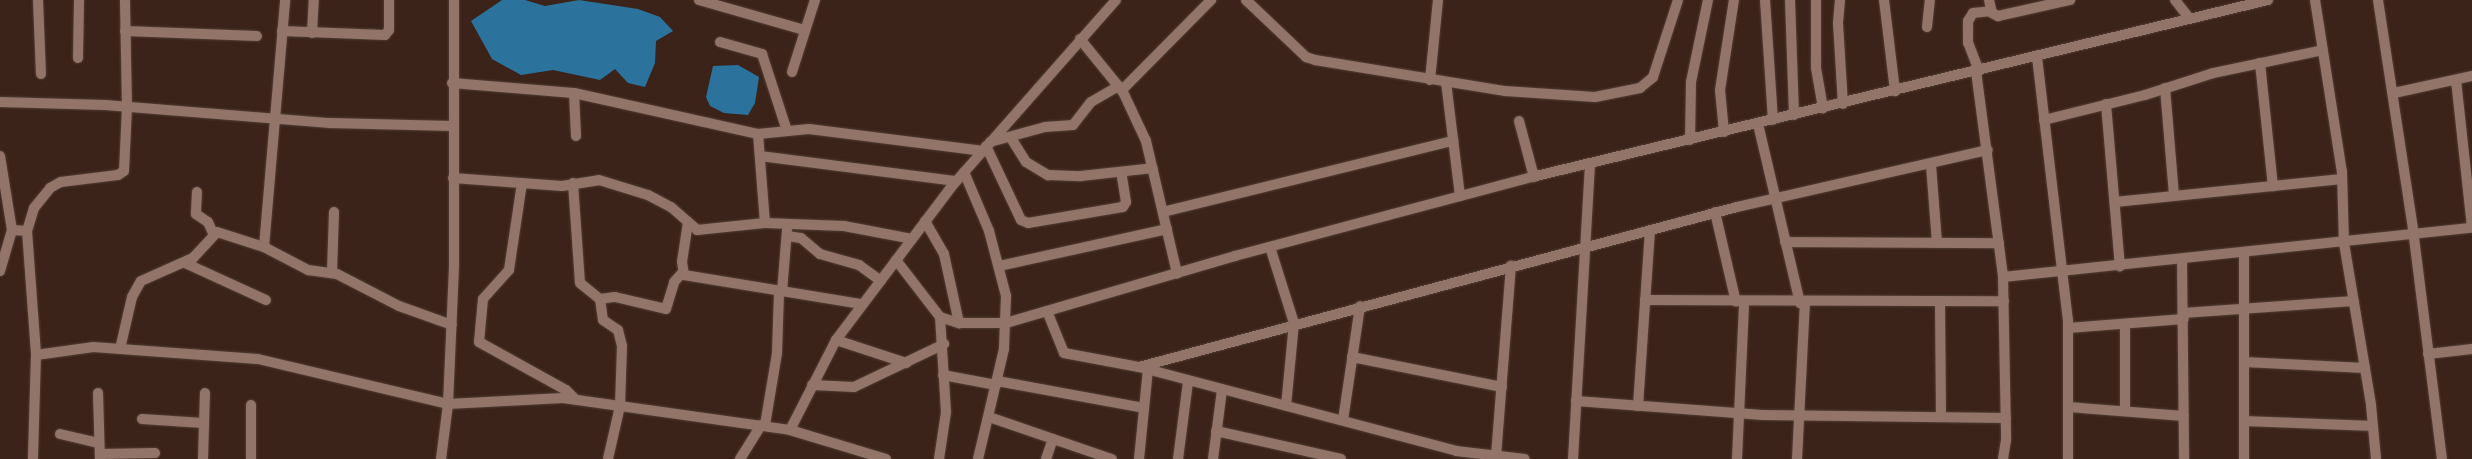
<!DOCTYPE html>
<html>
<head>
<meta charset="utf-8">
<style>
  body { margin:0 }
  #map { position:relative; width:2472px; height:459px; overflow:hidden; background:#3b2319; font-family:"Noto Sans",sans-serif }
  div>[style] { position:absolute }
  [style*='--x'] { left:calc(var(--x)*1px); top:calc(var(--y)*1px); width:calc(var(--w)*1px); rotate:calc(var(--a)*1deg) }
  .water>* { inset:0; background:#2b729c }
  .roads { filter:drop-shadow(0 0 1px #523e36) drop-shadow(0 0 1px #523e36) }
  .minor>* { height:10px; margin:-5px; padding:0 5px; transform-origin:5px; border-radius:5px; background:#927468 }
  .tertiary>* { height:10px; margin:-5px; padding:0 5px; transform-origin:5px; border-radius:5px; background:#927468 }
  span { translate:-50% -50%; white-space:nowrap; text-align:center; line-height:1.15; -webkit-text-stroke:4px #1b100b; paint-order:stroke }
</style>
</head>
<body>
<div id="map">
  <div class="water">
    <div style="clip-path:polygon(502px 0,525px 0,545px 6px,579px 0,638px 9px,660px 17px,673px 31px,656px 41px,655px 63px,645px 87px,628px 83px,615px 69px,600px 80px,553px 70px,521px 75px,492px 59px,471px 21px)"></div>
    <div style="clip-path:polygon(738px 65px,759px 77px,755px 103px,748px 115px,724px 113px,710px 106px,706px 97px,713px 66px)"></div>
  </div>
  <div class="roads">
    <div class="minor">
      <div style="--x:38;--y:0;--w:74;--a:87.7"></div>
      <div style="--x:699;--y:0;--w:109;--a:15.9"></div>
      <div style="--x:1246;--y:0;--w:83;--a:43.5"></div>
      <div style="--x:1306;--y:57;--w:9;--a:18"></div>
      <div style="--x:1315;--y:60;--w:193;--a:9.3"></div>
      <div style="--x:1505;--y:91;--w:90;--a:3.8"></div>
      <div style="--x:1595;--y:97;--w:46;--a:-11.3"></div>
      <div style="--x:1640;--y:88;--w:17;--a:-40"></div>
      <div style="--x:1653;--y:77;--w:81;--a:-72"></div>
      <div style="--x:1765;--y:0;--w:120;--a:86.2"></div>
      <div style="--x:1790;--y:0;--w:115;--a:88"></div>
      <div style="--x:1816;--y:0;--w:68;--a:90"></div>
      <div style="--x:1816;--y:68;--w:41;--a:80.1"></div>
      <div style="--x:1840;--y:0;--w:23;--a:95"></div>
      <div style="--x:1838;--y:23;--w:81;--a:86.5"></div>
      <div style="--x:1884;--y:0;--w:92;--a:83.1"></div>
      <div style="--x:1989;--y:0;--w:13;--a:77"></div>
      <div style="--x:1992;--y:13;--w:7;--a:27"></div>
      <div style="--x:1998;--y:16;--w:74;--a:-12.5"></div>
      <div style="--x:2175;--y:0;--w:24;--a:52"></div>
      <div style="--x:2315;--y:0;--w:174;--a:81.1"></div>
      <div style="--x:2342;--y:172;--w:71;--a:88.4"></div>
      <div style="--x:2344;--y:243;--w:164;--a:80.5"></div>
      <div style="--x:2371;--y:405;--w:54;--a:84.7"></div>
      <div style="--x:2378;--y:0;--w:233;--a:81.3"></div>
      <div style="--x:2413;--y:230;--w:231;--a:82.8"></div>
      <div style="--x:1927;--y:27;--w:27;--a:-84"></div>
      <div style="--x:125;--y:31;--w:132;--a:2.2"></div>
      <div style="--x:282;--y:31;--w:103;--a:2.2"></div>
      <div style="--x:385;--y:35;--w:6;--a:-51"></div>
      <div style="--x:389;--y:30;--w:30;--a:-90"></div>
      <div style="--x:312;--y:33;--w:33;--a:-87"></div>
      <div style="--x:1080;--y:39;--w:68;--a:50.9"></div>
      <div style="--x:1123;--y:92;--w:54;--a:64.9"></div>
      <div style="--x:1146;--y:141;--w:136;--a:76.8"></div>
      <div style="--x:720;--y:42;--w:44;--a:15.9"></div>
      <div style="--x:762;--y:54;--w:81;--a:72"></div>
      <div style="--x:2037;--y:57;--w:265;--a:83.3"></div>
      <div style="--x:2068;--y:320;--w:139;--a:90"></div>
      <div style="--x:78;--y:58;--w:58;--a:-89"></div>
      <div style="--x:2260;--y:63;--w:124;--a:84"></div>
      <div style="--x:1976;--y:71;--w:208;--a:82.5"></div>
      <div style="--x:2003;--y:277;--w:163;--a:88.9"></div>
      <div style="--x:2006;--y:440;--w:19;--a:99"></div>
      <div style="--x:1979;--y:71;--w:30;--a:-111"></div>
      <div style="--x:1968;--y:43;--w:22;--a:-90"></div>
      <div style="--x:1968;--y:21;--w:9;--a:-58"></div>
      <div style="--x:1973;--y:13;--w:18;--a:-6"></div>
      <div style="--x:792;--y:72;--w:76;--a:-72.3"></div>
      <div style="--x:1430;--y:80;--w:80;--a:-84.3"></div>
      <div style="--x:2456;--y:80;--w:148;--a:83.8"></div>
      <div style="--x:1446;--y:82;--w:115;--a:83"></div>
      <div style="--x:452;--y:83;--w:122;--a:4.7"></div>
      <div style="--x:574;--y:93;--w:189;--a:12.6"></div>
      <div style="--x:758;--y:134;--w:51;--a:-5.6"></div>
      <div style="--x:809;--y:129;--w:174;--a:7.2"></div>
      <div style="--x:2165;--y:88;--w:108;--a:85.2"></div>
      <div style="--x:1122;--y:90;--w:127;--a:-45.3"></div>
      <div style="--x:574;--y:93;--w:43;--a:87.3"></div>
      <div style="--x:2394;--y:93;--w:80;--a:-12.3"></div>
      <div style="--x:0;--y:102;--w:105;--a:1.6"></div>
      <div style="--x:105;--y:105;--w:226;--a:4.6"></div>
      <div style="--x:330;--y:123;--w:122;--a:1.4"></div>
      <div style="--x:2106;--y:104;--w:163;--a:85.1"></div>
      <div style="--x:2044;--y:120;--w:104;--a:-13.9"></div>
      <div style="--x:2145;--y:95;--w:71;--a:-17.9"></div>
      <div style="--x:2213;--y:73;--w:112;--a:-11.8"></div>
      <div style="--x:1519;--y:121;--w:58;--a:75"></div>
      <div style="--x:1758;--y:124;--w:184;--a:76.8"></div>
      <div style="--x:1724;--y:132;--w:42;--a:-95.4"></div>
      <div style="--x:1720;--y:90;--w:91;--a:-81.2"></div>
      <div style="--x:758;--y:134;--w:89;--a:85.5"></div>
      <div style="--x:765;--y:223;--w:79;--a:2.2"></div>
      <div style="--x:844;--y:226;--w:69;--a:10.8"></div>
      <div style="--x:1011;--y:138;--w:28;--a:58"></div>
      <div style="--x:1026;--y:162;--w:26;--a:31"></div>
      <div style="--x:1048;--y:175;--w:33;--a:2"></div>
      <div style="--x:1081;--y:176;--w:72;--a:-6.3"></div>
      <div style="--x:1690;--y:140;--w:58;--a:-89"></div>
      <div style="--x:1691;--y:82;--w:84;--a:-78.3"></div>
      <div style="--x:990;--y:142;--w:57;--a:-15.3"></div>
      <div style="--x:1045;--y:127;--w:28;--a:-4"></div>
      <div style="--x:1073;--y:125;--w:29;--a:-52"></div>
      <div style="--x:1091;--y:102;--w:32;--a:-30"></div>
      <div style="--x:986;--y:146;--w:82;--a:64.7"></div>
      <div style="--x:1021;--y:220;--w:8;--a:23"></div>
      <div style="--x:1028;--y:223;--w:96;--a:-9.6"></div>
      <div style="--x:1123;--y:207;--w:6;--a:-59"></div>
      <div style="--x:1126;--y:202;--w:30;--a:-99"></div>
      <div style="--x:760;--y:156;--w:198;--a:7.3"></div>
      <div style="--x:1931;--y:165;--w:78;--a:85.6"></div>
      <div style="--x:964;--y:172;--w:64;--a:67"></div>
      <div style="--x:989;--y:231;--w:67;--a:75.3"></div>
      <div style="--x:1006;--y:296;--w:53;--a:92.2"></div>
      <div style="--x:1004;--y:349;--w:113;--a:103.3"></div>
      <div style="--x:453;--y:178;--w:109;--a:4.2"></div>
      <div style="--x:562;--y:186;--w:37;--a:-9"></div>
      <div style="--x:599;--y:180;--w:51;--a:17"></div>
      <div style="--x:648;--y:195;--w:26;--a:28"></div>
      <div style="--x:671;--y:207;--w:35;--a:41"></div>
      <div style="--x:697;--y:230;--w:68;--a:-5.9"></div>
      <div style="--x:522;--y:183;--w:88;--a:98.5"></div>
      <div style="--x:509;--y:270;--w:39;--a:132"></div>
      <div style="--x:483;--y:299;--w:43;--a:95.3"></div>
      <div style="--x:479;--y:342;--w:99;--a:28.9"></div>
      <div style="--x:566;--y:390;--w:14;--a:45"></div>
      <div style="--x:573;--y:183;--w:100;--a:86"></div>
      <div style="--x:580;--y:283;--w:26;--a:39"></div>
      <div style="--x:600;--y:299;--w:21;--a:82"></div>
      <div style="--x:603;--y:320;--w:18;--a:34"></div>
      <div style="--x:618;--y:330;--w:16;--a:76"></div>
      <div style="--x:622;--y:346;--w:60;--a:91.9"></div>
      <div style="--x:620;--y:406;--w:54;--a:102.8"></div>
      <div style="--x:197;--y:192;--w:22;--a:93"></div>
      <div style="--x:196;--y:214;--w:14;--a:34"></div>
      <div style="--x:208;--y:222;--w:12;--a:66"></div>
      <div style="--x:2115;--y:202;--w:228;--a:-5.8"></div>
      <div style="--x:1163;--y:212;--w:299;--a:-13.8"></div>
      <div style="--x:1715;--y:212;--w:92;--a:76.9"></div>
      <div style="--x:925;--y:221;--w:38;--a:60"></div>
      <div style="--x:944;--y:254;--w:71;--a:77.7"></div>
      <div style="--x:688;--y:222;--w:40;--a:98.5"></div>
      <div style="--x:682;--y:262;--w:13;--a:81"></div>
      <div style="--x:684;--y:275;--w:180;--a:9.3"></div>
      <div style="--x:27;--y:231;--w:24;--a:-73"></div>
      <div style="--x:34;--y:208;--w:26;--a:-51"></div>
      <div style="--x:50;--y:188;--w:13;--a:-29"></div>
      <div style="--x:61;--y:182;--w:57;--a:-7"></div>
      <div style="--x:118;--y:175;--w:7;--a:-34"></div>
      <div style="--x:124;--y:171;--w:64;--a:-87.3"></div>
      <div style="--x:127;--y:107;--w:107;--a:-91.1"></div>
      <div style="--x:787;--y:236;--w:14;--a:8"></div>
      <div style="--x:801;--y:238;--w:25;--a:40"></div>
      <div style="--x:820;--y:254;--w:41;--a:15.8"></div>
      <div style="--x:859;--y:265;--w:27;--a:36"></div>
      <div style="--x:1785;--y:242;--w:214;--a:0.3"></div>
      <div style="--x:264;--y:247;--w:248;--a:-85.1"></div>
      <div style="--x:1270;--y:247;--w:80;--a:72.5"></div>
      <div style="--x:1294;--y:323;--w:83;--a:95.5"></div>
      <div style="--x:2244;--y:254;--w:205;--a:90"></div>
      <div style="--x:2182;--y:260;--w:199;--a:89.4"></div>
      <div style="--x:185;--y:263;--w:89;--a:24.6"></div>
      <div style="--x:999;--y:266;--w:172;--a:-12.4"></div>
      <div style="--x:0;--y:271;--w:43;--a:-73.7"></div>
      <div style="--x:332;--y:272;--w:60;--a:-88.1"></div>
      <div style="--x:2003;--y:277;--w:472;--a:-6"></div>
      <div style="--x:782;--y:292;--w:62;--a:-85.4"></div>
      <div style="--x:600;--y:299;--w:15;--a:-8"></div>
      <div style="--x:615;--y:297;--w:52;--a:13.2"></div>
      <div style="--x:666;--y:309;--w:28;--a:-73"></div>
      <div style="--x:674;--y:282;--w:12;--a:-48"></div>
      <div style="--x:1645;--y:300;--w:359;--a:0.2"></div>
      <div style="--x:1940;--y:302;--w:115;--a:89.5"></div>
      <div style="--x:1047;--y:311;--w:45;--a:68"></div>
      <div style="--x:1064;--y:353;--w:76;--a:10.6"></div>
      <div style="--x:1139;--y:367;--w:328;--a:14.8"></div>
      <div style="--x:1456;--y:451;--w:69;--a:6.6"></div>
      <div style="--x:2183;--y:313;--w:171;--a:-4"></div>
      <div style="--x:2125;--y:324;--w:86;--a:90"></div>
      <div style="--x:2068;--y:328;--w:116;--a:-4.4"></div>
      <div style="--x:836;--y:340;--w:74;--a:18.2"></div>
      <div style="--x:120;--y:349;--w:53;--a:-77"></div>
      <div style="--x:132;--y:297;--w:18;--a:-61"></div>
      <div style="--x:141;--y:281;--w:57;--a:-23.9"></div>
      <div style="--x:193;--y:258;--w:35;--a:-47"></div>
      <div style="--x:217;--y:232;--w:49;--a:17.7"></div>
      <div style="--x:264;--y:247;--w:50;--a:27.6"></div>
      <div style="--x:308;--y:270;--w:29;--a:8"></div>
      <div style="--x:337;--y:274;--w:70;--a:27.3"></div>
      <div style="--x:399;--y:306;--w:56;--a:19.7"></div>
      <div style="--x:2428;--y:354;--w:44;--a:-6.5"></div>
      <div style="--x:36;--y:355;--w:58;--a:-8"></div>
      <div style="--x:93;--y:347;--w:165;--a:4.2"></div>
      <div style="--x:258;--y:359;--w:195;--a:13.3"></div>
      <div style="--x:448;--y:404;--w:138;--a:-87.5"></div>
      <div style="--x:454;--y:266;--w:266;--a:-90"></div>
      <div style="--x:1352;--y:357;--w:153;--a:11.3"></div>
      <div style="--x:2244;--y:362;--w:121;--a:2.8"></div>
      <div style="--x:1139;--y:367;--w:619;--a:-14.98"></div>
      <div style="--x:1737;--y:207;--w:257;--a:-12.8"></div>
      <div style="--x:943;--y:375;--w:54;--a:10.7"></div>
      <div style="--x:997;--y:381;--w:149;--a:10.4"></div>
      <div style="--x:812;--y:385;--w:42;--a:2.7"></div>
      <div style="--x:854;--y:387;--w:100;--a:-25.5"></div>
      <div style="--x:98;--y:393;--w:66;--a:88.3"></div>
      <div style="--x:1576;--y:401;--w:187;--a:4.3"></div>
      <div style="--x:1762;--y:415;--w:244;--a:0.7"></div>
      <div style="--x:1638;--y:406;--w:176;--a:-86.1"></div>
      <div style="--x:2068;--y:407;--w:116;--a:4.4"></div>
      <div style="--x:989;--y:417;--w:130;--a:18.9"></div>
      <div style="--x:142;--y:419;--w:61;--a:3.8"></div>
      <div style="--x:1343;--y:420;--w:115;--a:-81.5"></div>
      <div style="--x:2244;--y:421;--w:129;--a:2.2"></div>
      <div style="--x:765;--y:425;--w:73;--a:-80.5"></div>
      <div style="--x:777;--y:353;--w:61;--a:-88.1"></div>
      <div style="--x:1216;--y:431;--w:128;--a:12.6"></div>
      <div style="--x:60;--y:434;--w:39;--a:13"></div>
      <div style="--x:100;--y:454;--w:55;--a:-1"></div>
      <div style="--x:1496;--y:456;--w:191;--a:-85.5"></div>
      <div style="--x:203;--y:459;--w:66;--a:-88.3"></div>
      <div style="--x:251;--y:459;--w:54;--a:-90"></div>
      <div style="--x:740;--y:459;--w:40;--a:-58"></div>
      <div style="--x:939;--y:459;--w:48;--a:-81.5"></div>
      <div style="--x:946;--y:412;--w:95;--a:-93.6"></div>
      <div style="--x:1046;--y:459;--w:21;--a:-71"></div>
      <div style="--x:1139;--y:459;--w:90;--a:-84.3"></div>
      <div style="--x:1178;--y:459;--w:78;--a:-82.6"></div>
      <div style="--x:1213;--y:459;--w:70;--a:-82.6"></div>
      <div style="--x:1573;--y:459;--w:295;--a:-86.7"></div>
      <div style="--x:1737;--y:459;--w:157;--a:-87.4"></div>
      <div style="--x:1797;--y:459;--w:156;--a:-87.1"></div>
    </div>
    <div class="tertiary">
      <div style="--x:0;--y:156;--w:75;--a:80.8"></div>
      <div style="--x:12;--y:230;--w:15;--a:4"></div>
      <div style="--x:27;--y:231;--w:124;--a:85.8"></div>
      <div style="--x:36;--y:355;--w:104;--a:91.7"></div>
      <div style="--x:896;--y:260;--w:72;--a:52.3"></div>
      <div style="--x:940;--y:317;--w:20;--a:18"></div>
      <div style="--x:959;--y:323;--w:47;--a:0"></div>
      <div style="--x:1006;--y:323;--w:239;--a:-16.3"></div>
      <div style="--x:1235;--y:256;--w:311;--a:-14.9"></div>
      <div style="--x:1536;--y:176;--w:753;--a:-13.52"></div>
      <div style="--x:441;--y:459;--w:55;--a:-82.7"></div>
      <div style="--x:448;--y:404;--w:115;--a:-3"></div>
      <div style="--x:563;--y:398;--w:229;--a:8"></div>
      <div style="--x:886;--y:459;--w:100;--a:-163.2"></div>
      <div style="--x:790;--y:430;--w:101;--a:-62.9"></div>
      <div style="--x:836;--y:340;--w:193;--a:-53"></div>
      <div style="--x:952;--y:186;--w:248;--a:-48.6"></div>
    </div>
  </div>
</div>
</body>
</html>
